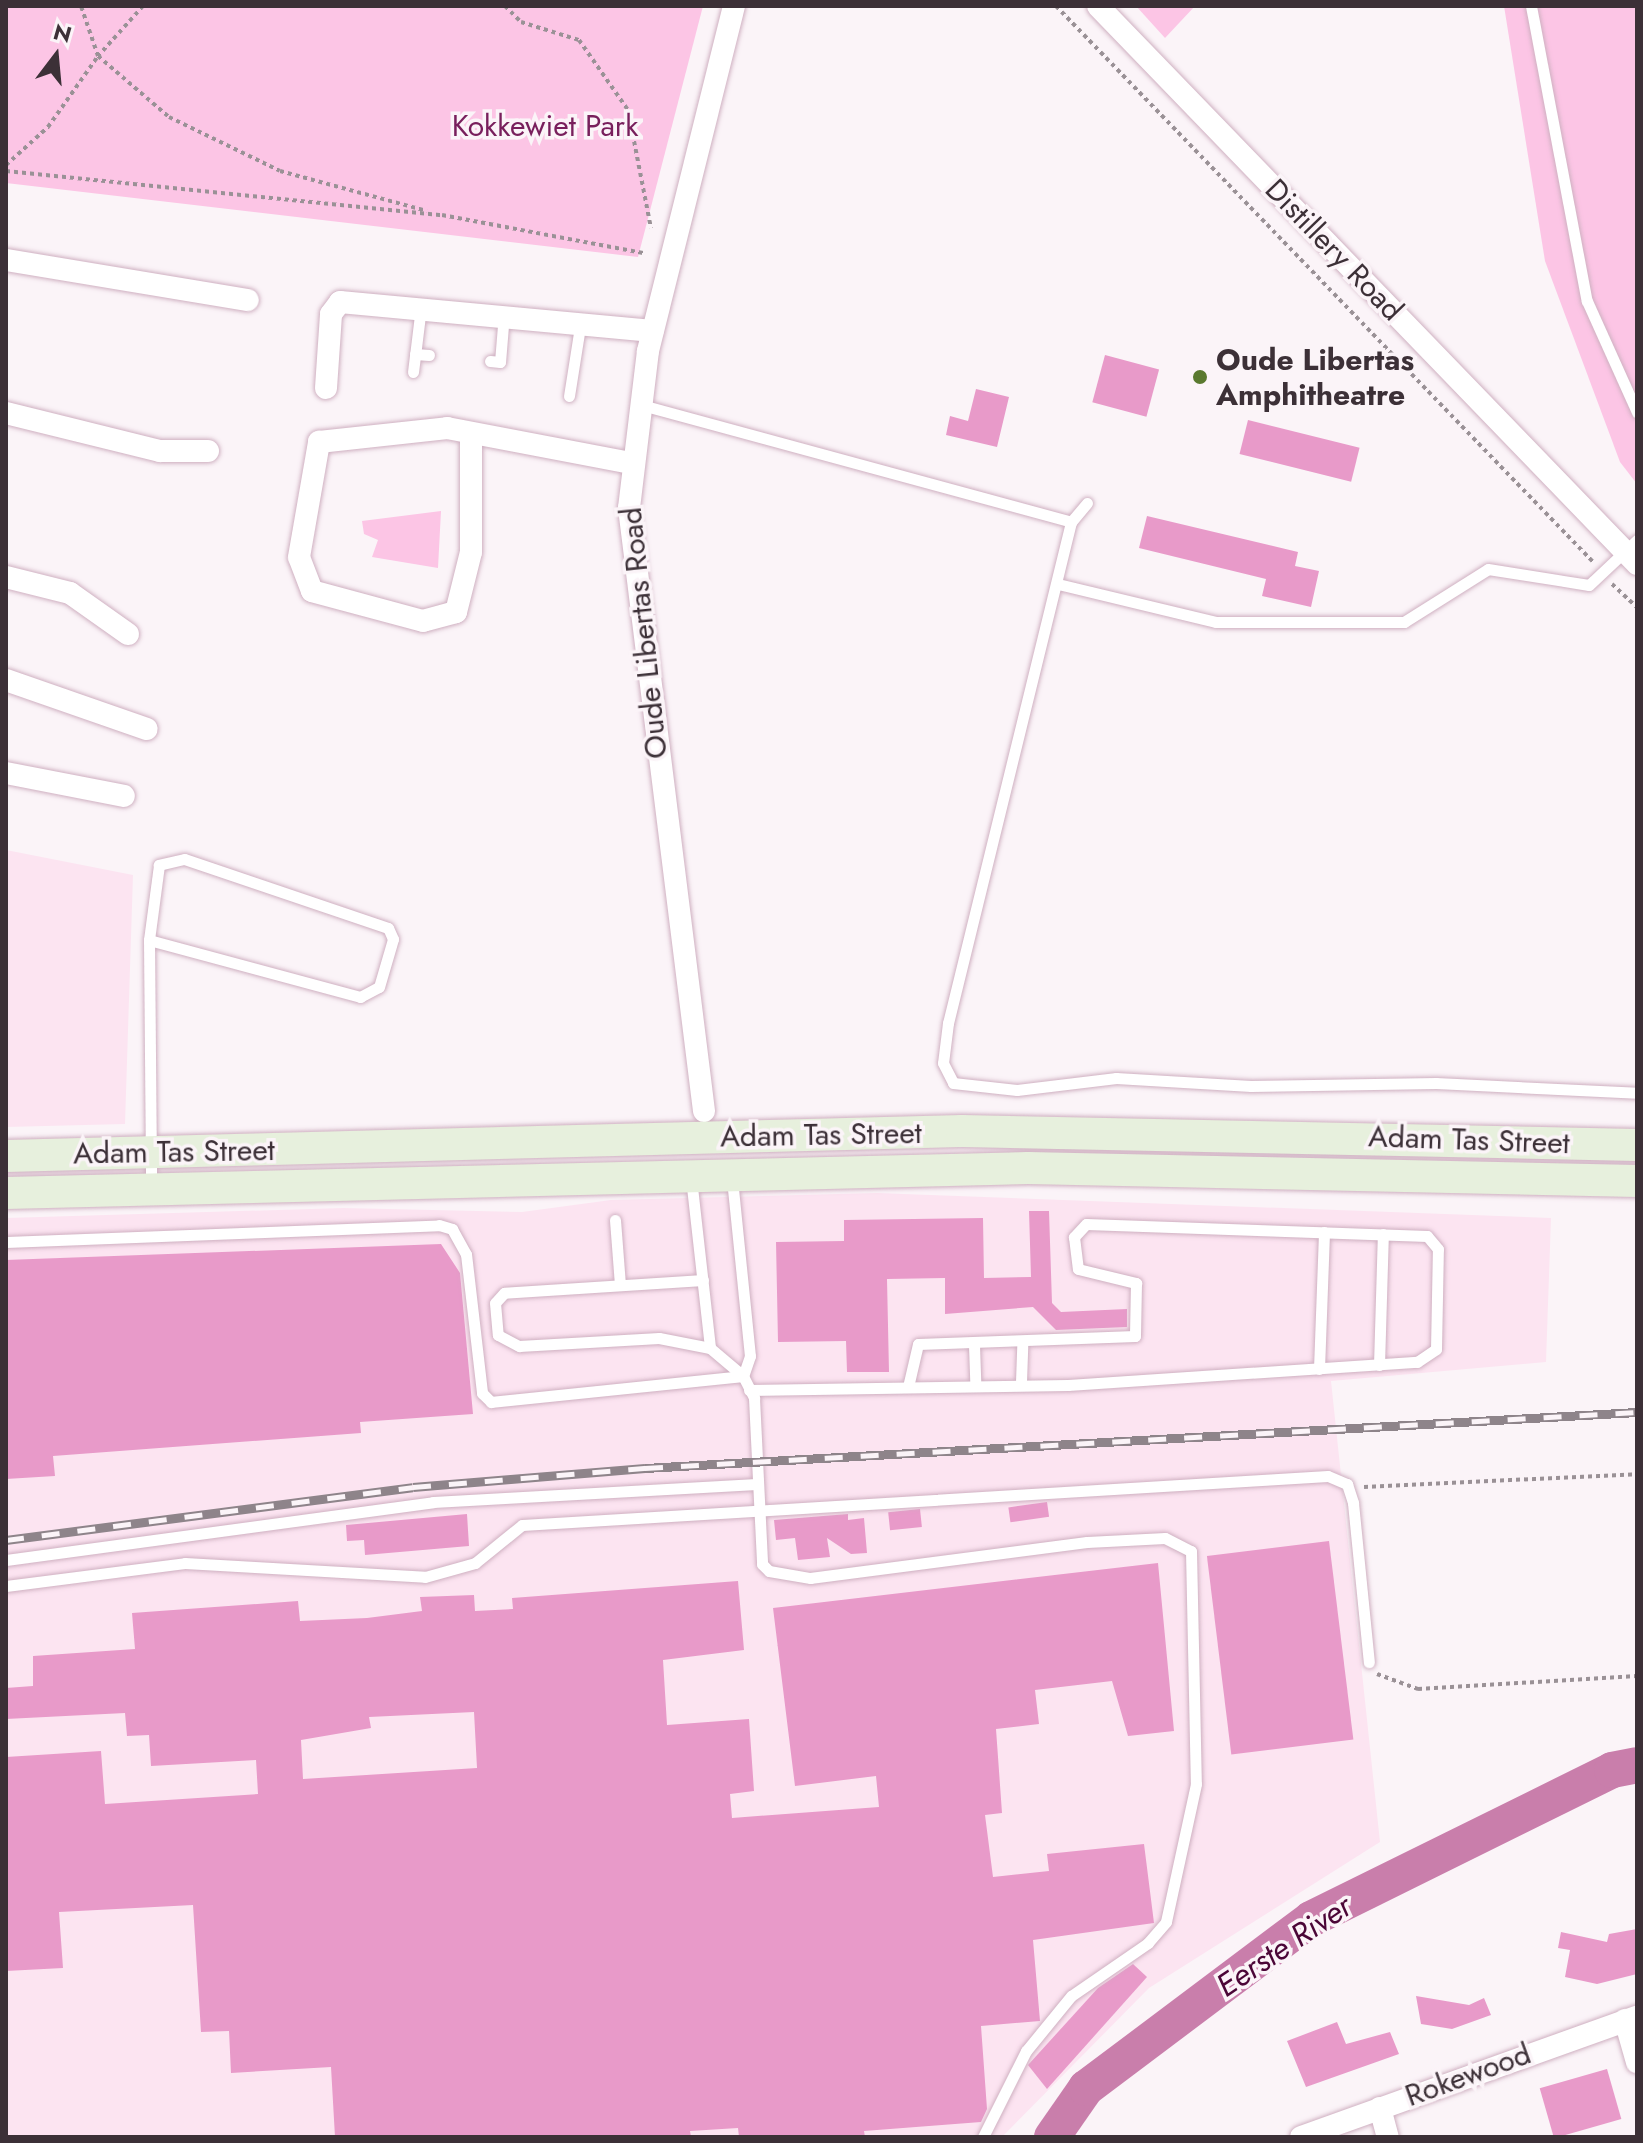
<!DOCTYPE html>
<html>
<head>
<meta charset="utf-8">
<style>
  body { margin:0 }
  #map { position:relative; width:1643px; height:2143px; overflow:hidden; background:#fbf4f8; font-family:Jost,sans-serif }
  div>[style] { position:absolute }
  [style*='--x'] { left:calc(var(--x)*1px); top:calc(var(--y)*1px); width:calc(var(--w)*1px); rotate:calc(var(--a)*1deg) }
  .built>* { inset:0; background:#fce4f1 }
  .green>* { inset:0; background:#fcc5e5 }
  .river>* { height:36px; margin:-18px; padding:0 18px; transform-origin:18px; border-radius:18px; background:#c97eab }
  .building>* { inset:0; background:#e89ac9; transform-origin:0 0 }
  .path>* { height:4px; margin-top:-2px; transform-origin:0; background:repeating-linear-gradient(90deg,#9a9196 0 4px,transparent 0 8px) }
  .roads { filter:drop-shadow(0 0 2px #cfb0c1) drop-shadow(0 0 2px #cfb0c1) }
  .lane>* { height:11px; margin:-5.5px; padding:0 5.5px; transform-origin:5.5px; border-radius:5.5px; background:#fff }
  .street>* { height:22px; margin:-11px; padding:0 11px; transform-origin:11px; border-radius:11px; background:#fff }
  .secondary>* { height:32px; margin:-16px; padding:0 16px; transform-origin:16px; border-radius:16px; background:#e7f0dd }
  .rail>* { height:9px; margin-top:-4.5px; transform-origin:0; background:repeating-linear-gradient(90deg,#fbf4f8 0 18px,#8e848a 0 36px); box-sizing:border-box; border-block:2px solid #8e848a }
  .dots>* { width:22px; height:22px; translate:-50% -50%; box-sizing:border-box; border:4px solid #fbf4f8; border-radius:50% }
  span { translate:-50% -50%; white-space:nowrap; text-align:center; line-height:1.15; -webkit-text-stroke:7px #fbf4f8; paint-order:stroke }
  .park-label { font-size:30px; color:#781f5c }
  .street-label { font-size:30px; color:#3c3037 }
  .poi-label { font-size:30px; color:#3c3037; font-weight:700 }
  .left { translate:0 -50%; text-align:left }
  .water-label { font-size:32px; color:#4b0637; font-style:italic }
  .frame { position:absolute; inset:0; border:8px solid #3c3037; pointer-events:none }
  .north { position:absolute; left:16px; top:16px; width:80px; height:80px; -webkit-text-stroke:6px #fbf4f8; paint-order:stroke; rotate:16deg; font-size:22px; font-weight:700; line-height:32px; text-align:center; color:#3c3037 }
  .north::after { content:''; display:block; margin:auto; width:28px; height:36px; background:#3c3037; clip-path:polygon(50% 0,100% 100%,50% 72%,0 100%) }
</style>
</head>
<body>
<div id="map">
  <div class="built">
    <div style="clip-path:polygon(6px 850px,133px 875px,125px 1124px,6px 1127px)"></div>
    <div style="clip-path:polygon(877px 1193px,1551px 1218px,1546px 1362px,1331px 1381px,1380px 1842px,1149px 1988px,1002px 2137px,6px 2137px,6px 1218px,343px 1208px,522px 1212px,611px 1200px)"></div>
  </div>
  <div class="green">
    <div style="clip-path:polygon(6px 6px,703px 6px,638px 257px,6px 183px)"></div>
    <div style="clip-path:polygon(1136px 6px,1195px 6px,1165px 38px)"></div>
    <div style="clip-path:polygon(1504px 6px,1637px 6px,1637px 484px,1620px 462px,1545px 261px)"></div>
    <div style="clip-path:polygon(441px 511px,438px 568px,372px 557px,378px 540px,364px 534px,362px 521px)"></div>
  </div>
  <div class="river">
    <div style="--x:1052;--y:2137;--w:60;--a:-55.2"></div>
    <div style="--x:1086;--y:2088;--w:281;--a:-36.9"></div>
    <div style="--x:1311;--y:1919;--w:336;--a:-26.3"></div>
    <div style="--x:1612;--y:1770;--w:25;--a:-11"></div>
  </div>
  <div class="building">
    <div style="left:1105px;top:355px;width:56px;height:49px;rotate:15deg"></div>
    <div style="clip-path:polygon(976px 389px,1009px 397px,997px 447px,946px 435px,950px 416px,968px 421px)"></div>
    <div style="left:1248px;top:420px;width:115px;height:35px;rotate:14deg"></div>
    <div style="clip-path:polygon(1147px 516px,1298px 552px,1295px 566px,1319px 571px,1311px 607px,1262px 596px,1266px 579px,1139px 548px)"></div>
    <div style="clip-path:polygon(1029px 1211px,1049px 1211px,1052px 1303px,1061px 1312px,1127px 1309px,1127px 1327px,1056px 1330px,1033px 1307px,945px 1314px,945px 1278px,887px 1279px,889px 1372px,847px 1372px,846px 1341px,778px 1342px,776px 1242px,844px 1241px,844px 1220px,983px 1218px,984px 1278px,1031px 1277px)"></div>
    <div style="clip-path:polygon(441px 1244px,460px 1273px,473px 1414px,360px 1422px,361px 1433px,53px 1456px,55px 1476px,6px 1479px,6px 1260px)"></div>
    <div style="left:1047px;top:1502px;width:15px;height:39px;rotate:82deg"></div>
    <div style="left:920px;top:1509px;width:18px;height:32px;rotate:84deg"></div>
    <div style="clip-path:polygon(467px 1514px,469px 1546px,365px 1555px,364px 1540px,347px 1541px,346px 1525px)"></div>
    <div style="clip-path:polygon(848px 1514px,848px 1520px,864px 1518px,867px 1553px,851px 1554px,827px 1538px,830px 1557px,798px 1560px,795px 1538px,776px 1540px,774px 1520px)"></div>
    <div style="left:1329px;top:1541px;width:200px;height:123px;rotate:83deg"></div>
    <div style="clip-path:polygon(evenodd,1158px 1563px,1174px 1731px,1128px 1736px,1112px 1681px,1035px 1690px,1039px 1724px,996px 1729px,1002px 1813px,985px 1815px,993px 1877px,1049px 1871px,1047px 1854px,1144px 1844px,1154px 1923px,1033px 1940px,1040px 2021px,981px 2026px,987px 2109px,981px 2122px,864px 2131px,865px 2137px,739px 2137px,738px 2128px,690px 2131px,691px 2137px,335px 2137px,331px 2067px,231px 2073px,229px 2031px,201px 2032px,193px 1905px,59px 1912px,63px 1968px,6px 1971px,6px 1757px,101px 1751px,105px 1804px,258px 1794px,256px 1760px,151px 1766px,149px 1735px,127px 1736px,125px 1713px,6px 1719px,6px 1688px,33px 1686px,33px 1656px,135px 1649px,132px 1613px,298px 1601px,300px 1621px,367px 1618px,422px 1611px,420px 1597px,474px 1595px,475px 1611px,513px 1609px,512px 1598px,738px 1581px,744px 1650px,663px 1660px,667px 1725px,749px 1719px,754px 1791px,730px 1794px,732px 1818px,879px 1807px,876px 1776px,795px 1786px,773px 1608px,1158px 1563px,474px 1712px,477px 1768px,303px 1779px,301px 1740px,371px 1728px,369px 1717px,474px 1712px)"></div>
    <div style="clip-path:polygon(1637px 1929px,1637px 1974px,1597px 1984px,1565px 1977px,1570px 1950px,1558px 1948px,1561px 1932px,1607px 1942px,1609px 1934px)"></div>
    <div style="clip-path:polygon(1133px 1964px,1147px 1977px,1047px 2089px,1028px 2065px,1098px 1988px)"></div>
    <div style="clip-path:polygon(1416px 1996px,1469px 2005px,1484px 1998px,1491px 2015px,1452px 2029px,1421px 2024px)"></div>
    <div style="clip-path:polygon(1337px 2022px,1346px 2044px,1390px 2032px,1399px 2054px,1306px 2087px,1287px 2041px)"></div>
    <div style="left:1607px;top:2069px;width:52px;height:70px;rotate:74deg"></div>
  </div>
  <div class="path">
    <div style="--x:143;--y:6;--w:67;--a:132"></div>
    <div style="--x:98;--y:56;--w:94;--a:40.7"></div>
    <div style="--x:169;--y:117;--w:123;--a:25.9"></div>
    <div style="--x:280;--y:171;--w:152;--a:15.2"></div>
    <div style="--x:505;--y:6;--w:23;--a:45"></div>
    <div style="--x:521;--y:22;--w:61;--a:17.2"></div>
    <div style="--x:579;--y:40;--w:85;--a:55"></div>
    <div style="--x:628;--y:110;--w:120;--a:79"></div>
    <div style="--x:1056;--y:6;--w:774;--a:45.99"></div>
    <div style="--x:6;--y:165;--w:57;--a:-42.1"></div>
    <div style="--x:48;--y:127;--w:87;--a:-54.8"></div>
    <div style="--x:98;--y:56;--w:53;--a:-108.8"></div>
    <div style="--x:6;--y:171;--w:438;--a:5.8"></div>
    <div style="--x:442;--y:215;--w:206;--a:10.7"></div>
    <div style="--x:1612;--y:584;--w:34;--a:43"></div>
    <div style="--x:1364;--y:1487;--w:273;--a:-2.7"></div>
    <div style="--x:1377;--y:1674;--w:44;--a:20.1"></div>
    <div style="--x:1418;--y:1689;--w:219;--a:-3.4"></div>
  </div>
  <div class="roads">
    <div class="lane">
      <div style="--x:1531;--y:6;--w:300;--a:79.3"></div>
      <div style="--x:1587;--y:301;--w:122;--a:65.8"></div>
      <div style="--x:415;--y:354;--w:14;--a:4"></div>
      <div style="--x:490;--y:361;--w:10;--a:6"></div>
      <div style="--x:500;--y:362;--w:49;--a:-85.3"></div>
      <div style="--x:413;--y:372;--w:65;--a:-83"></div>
      <div style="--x:569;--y:396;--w:77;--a:-81"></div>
      <div style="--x:638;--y:404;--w:449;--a:15.2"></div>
      <div style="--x:1087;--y:503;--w:25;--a:130"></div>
      <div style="--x:1071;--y:522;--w:516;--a:103.79"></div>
      <div style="--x:948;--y:1023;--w:40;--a:97.1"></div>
      <div style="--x:943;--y:1063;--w:22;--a:63"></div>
      <div style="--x:953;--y:1083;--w:64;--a:6.2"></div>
      <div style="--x:1017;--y:1090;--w:100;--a:-6.9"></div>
      <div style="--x:1116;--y:1078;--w:135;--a:3.4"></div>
      <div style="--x:1251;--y:1086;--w:185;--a:-0.9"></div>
      <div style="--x:1436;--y:1083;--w:201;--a:2.8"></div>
      <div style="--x:1058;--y:584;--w:163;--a:13.5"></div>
      <div style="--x:1216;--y:622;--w:188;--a:0"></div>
      <div style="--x:1404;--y:622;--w:99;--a:-32.2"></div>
      <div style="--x:1488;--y:569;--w:102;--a:9"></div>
      <div style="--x:1589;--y:585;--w:66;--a:-43.2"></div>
      <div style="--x:149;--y:940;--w:219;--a:15.1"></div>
      <div style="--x:360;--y:997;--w:21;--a:-28"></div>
      <div style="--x:379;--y:987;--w:50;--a:-73.7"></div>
      <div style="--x:393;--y:939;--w:12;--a:-114"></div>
      <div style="--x:388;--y:928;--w:215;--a:-161.3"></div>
      <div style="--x:184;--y:859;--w:26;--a:167"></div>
      <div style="--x:159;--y:865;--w:76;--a:97.6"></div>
      <div style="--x:149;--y:940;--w:249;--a:89.5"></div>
      <div style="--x:691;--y:1178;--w:171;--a:83.6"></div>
      <div style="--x:732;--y:1179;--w:178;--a:84.2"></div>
      <div style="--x:750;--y:1356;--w:21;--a:109"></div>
      <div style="--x:615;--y:1220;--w:65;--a:85.6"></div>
      <div style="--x:6;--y:1242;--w:433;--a:-2.2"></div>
      <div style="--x:439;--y:1225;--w:14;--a:17"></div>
      <div style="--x:452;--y:1229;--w:29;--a:61"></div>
      <div style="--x:466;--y:1254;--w:140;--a:83.4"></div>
      <div style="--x:482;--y:1393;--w:13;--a:45"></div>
      <div style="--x:491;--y:1402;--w:253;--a:-5.9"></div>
      <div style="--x:703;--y:1280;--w:199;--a:176.3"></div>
      <div style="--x:504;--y:1293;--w:13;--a:132"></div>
      <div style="--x:495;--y:1303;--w:32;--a:85"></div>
      <div style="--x:498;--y:1335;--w:24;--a:28"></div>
      <div style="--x:519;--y:1346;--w:140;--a:-3.3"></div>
      <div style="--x:659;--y:1338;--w:52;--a:11.1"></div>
      <div style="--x:710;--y:1348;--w:43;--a:40.3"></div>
      <div style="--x:743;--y:1376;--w:25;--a:63"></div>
      <div style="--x:754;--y:1398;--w:166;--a:87.2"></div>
      <div style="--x:762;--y:1564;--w:10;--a:45"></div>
      <div style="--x:769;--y:1571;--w:42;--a:9.7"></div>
      <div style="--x:810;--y:1578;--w:279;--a:-7.4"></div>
      <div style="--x:1087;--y:1542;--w:78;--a:-2.9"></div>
      <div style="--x:1165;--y:1538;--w:29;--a:27"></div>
      <div style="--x:1191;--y:1551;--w:233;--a:88.8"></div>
      <div style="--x:1196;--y:1784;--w:141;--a:102.3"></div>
      <div style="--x:1166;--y:1922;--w:28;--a:131"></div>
      <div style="--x:1148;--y:1943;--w:93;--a:145.5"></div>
      <div style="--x:1071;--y:1996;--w:71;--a:129.3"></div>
      <div style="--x:1026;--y:2051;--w:96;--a:116.6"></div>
      <div style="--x:974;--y:1345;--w:38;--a:88"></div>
      <div style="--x:1379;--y:1365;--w:131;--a:-88.3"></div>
      <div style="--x:1319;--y:1369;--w:137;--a:-87.9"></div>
      <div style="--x:1021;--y:1382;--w:36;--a:-88"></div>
      <div style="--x:749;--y:1390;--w:319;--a:-0.9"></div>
      <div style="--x:1068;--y:1385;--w:350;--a:-3.8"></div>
      <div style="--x:1417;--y:1362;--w:23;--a:-34"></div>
      <div style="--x:1436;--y:1349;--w:100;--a:-88.9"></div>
      <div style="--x:1438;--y:1249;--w:17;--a:-130"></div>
      <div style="--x:1427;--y:1236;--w:341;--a:-178"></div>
      <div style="--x:1086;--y:1224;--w:18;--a:133"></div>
      <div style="--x:1074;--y:1237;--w:32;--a:83"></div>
      <div style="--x:1078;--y:1269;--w:60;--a:13.6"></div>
      <div style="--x:1136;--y:1283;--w:53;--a:91.1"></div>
      <div style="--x:1135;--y:1336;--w:217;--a:177.9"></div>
      <div style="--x:918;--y:1344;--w:44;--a:103.1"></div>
      <div style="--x:6;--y:1560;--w:431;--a:-7.7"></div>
      <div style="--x:433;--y:1502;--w:324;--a:-3.2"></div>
      <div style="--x:6;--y:1586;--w:180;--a:-7.3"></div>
      <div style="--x:185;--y:1563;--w:240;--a:3.3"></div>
      <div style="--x:425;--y:1577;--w:52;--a:-15.6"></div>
      <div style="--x:475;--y:1563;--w:60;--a:-39"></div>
      <div style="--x:522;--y:1525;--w:807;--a:-3.48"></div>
      <div style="--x:1328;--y:1476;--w:21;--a:23"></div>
      <div style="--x:1347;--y:1484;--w:20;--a:72"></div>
      <div style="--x:1353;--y:1503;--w:160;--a:84.3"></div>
    </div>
    <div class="street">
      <div style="--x:1098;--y:6;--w:776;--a:45.99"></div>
      <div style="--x:6;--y:260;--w:245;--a:9.4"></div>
      <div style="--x:326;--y:388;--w:74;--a:-86.1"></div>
      <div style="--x:331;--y:314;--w:15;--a:-53"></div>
      <div style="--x:340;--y:302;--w:314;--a:5.3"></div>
      <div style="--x:6;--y:413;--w:159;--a:13.9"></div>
      <div style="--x:160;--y:451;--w:48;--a:0"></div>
      <div style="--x:471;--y:434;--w:118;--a:90"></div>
      <div style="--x:471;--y:552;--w:62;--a:104"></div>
      <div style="--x:456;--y:612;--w:34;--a:165"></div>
      <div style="--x:423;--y:621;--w:115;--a:-164.9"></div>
      <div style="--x:312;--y:591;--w:36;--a:-111"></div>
      <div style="--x:299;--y:557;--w:117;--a:-80.1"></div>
      <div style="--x:319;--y:442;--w:129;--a:-6.2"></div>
      <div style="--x:447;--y:428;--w:187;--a:10.8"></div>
      <div style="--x:6;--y:577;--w:66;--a:14"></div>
      <div style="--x:70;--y:593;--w:71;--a:35.3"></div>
      <div style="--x:6;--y:680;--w:149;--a:19.2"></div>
      <div style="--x:6;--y:773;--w:120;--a:11"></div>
      <div style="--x:704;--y:1111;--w:608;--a:-97.09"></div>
      <div style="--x:629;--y:508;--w:158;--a:-83.1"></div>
      <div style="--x:648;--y:351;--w:356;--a:-76"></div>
      <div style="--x:1625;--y:2020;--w:44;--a:74.1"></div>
      <div style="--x:1380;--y:2108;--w:30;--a:75"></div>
      <div style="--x:1301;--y:2137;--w:357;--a:-19.7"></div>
    </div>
    <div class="secondary">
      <div style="--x:6;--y:1156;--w:956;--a:-1.5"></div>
      <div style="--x:962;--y:1131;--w:675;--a:1.19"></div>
      <div style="--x:6;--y:1193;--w:1022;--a:-1.4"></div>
      <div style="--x:1028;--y:1168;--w:609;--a:1.22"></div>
    </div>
  </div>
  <div class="rail">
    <div style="--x:6;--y:1540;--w:410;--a:-7.4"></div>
    <div style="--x:413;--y:1487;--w:233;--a:-4.7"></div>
    <div style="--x:645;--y:1468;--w:994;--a:-3.23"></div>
  </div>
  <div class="dots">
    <div style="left:1200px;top:377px;background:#5a792f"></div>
  </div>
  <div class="park-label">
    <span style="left:545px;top:126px">Kokkewiet Park</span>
  </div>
  <div class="street-label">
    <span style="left:1334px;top:250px;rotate:46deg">Distillery Road</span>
    <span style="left:644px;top:633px;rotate:-96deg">Oude Libertas Road</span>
    <span style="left:821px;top:1135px;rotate:-1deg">Adam Tas Street</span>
    <span style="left:1469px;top:1140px;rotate:2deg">Adam Tas Street</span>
    <span style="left:174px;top:1152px;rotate:-1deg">Adam Tas Street</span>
    <span style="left:1468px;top:2075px;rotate:-20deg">Rokewood</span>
  </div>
  <div class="poi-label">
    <span class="left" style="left:1216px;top:377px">Oude Libertas<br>Amphitheatre</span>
  </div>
  <div class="water-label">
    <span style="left:1284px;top:1946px;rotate:-34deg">Eerste River</span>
  </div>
  <div class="frame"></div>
  <div class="north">N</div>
</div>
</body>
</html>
